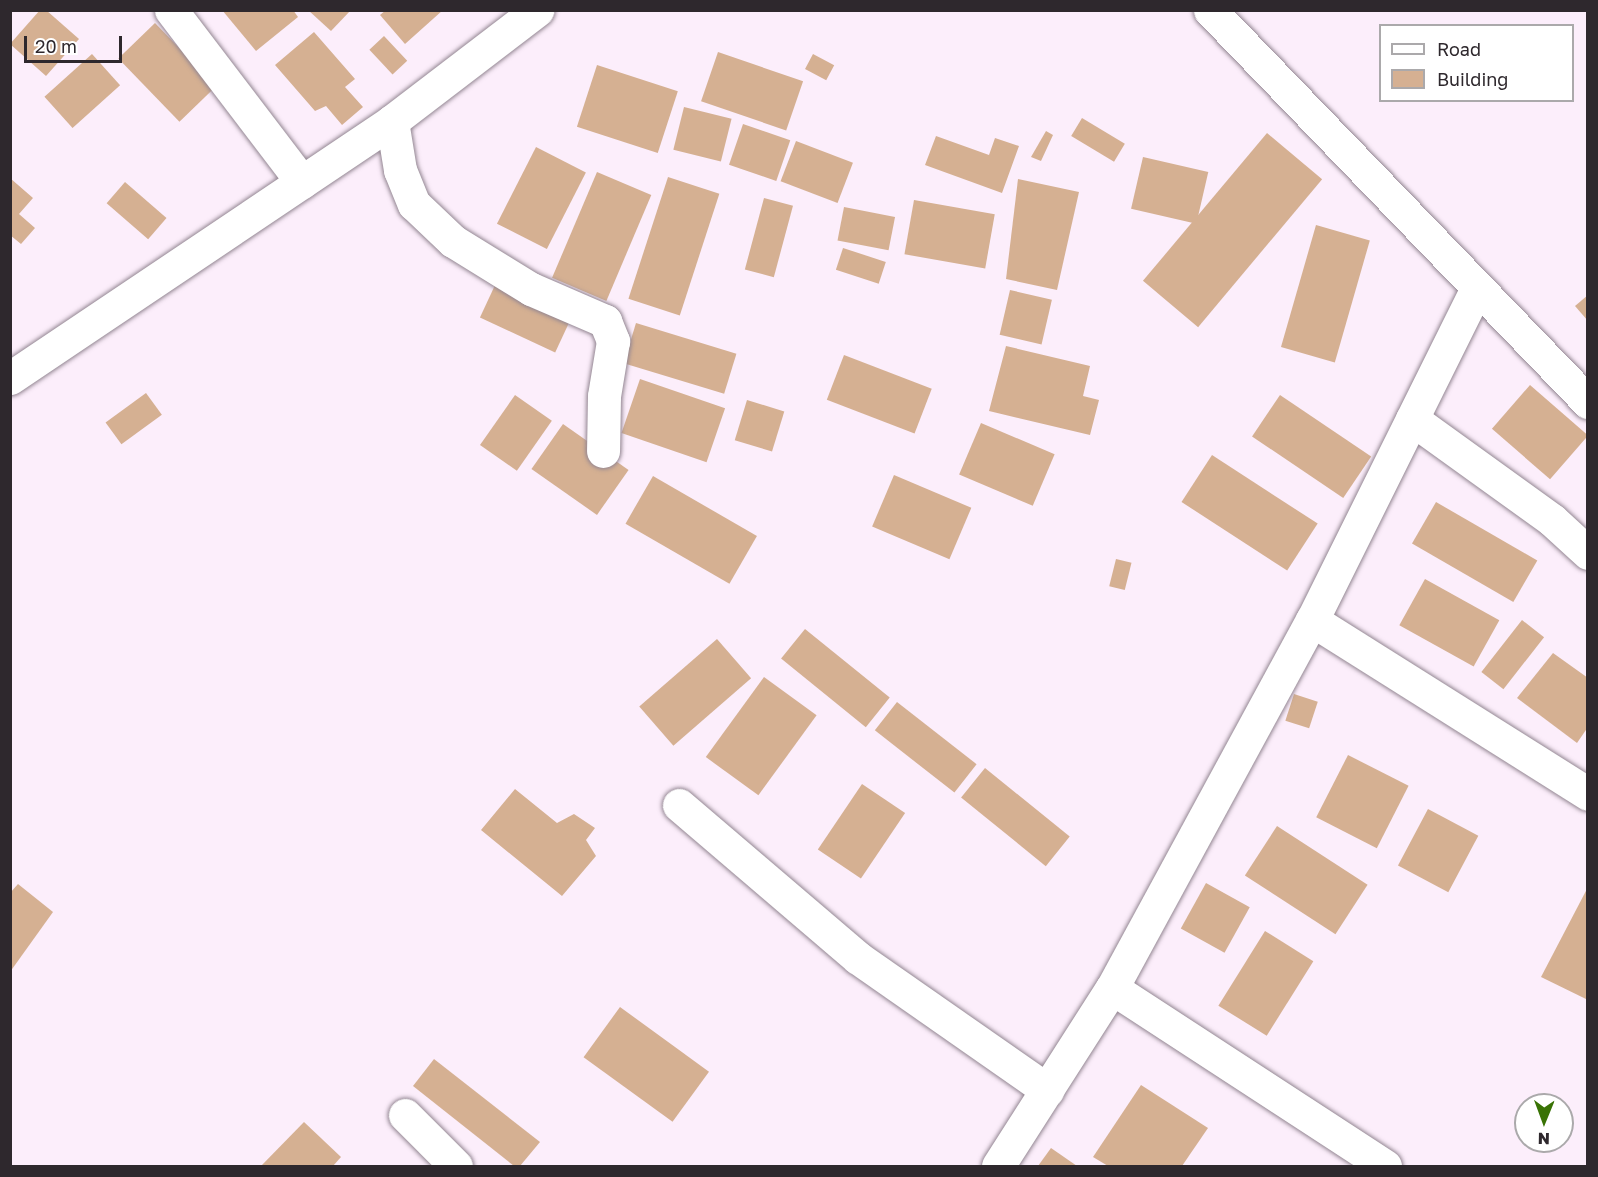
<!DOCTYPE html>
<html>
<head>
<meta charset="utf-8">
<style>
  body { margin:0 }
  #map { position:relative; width:1598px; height:1177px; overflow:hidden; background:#fceefb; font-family:"Golos Text",sans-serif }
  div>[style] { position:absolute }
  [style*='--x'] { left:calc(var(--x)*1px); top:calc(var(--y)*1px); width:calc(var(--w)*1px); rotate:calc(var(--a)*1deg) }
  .building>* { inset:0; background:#d5b092; transform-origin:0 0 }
  .roads { filter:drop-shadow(0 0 2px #938692) drop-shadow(0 0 2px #938692) }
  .minor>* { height:33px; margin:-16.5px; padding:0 16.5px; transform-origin:16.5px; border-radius:16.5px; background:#fff }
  span { translate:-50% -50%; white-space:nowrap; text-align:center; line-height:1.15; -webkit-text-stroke:4.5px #fff; paint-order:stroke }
  .frame { position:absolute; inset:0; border:12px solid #2e282d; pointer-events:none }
  .legend { position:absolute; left:1379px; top:24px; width:195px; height:78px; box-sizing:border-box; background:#fff; border:2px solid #aba9ab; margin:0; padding:8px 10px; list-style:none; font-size:18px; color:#2e282d }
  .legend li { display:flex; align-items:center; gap:12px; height:30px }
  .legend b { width:30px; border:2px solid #aba9ab }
  .north { position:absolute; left:1514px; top:1093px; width:60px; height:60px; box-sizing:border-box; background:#fff; border:2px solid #aba9ab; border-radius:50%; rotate:181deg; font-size:16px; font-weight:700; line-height:24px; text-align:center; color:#2e282d }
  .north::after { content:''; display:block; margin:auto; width:21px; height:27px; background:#397305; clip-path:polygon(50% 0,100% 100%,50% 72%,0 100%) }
  .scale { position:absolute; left:24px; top:36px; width:98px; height:27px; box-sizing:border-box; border:3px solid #2e282d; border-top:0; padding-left:8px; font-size:18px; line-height:21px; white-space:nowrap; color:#2e282d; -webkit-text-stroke:4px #fff; paint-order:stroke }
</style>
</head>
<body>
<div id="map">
  <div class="building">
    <div style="clip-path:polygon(40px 10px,46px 10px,79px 39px,46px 76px,10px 44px)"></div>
    <div style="clip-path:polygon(222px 10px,293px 10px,298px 17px,256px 51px)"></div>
    <div style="clip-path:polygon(308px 10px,351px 10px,331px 31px)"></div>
    <div style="clip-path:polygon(386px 10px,443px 10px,405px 44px,380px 15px)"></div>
    <div style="left:155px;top:23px;width:88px;height:51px;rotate:46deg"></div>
    <div style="clip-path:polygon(314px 32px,355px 79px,345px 87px,363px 107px,342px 125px,326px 106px,315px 111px,275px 65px)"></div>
    <div style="left:384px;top:36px;width:34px;height:20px;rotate:47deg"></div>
    <div style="left:718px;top:52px;width:90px;height:52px;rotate:19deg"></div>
    <div style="left:92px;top:54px;width:42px;height:64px;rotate:48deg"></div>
    <div style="left:813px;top:54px;width:24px;height:17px;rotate:28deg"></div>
    <div style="left:597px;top:65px;width:85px;height:65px;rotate:18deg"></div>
    <div style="left:684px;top:107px;width:49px;height:44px;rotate:14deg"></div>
    <div style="left:1082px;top:118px;width:50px;height:21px;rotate:31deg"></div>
    <div style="left:743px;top:124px;width:50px;height:43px;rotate:19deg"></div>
    <div style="clip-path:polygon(1046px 131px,1053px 135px,1041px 161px,1031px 157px)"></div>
    <div style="left:1267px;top:133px;width:72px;height:193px;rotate:40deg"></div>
    <div style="clip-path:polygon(936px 136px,989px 155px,995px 138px,1019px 146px,1002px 193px,925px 165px)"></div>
    <div style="left:796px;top:141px;width:61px;height:43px;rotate:21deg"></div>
    <div style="left:536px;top:147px;width:56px;height:86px;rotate:27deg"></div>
    <div style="left:1143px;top:157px;width:67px;height:53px;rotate:13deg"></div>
    <div style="left:597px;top:172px;width:59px;height:115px;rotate:23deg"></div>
    <div style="left:668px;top:177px;width:54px;height:128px;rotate:18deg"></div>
    <div style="clip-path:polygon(10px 178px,33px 198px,19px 214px,35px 228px,21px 244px,10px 235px)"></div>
    <div style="clip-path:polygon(1018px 179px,1079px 192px,1057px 290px,1006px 279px)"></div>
    <div style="left:125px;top:182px;width:55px;height:28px;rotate:41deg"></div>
    <div style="left:764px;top:198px;width:30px;height:74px;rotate:15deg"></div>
    <div style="left:914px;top:200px;width:82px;height:55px;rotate:10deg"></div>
    <div style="left:844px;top:207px;width:52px;height:34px;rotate:11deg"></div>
    <div style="left:1316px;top:225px;width:56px;height:127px;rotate:16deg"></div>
    <div style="left:843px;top:248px;width:45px;height:23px;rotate:18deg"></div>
    <div style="left:496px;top:283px;width:83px;height:38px;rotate:25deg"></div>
    <div style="left:1010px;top:290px;width:43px;height:46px;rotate:13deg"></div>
    <div style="clip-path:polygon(1588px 295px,1588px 321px,1575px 306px)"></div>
    <div style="left:636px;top:323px;width:105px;height:42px;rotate:17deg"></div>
    <div style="clip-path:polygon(1006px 346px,1090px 366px,1083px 396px,1099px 400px,1090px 435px,989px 411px)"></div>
    <div style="left:844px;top:355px;width:94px;height:48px;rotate:21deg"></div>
    <div style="left:640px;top:379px;width:90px;height:57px;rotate:19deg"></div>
    <div style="left:1530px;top:385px;width:77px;height:58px;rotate:41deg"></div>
    <div style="left:146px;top:393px;width:27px;height:50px;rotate:54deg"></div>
    <div style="left:515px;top:395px;width:45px;height:61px;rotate:35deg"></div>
    <div style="left:1280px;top:395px;width:110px;height:50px;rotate:34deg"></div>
    <div style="left:747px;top:400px;width:39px;height:42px;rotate:17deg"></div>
    <div style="left:981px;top:423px;width:80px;height:56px;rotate:23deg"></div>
    <div style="left:563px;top:424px;width:80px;height:55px;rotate:35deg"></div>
    <div style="left:1212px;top:455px;width:126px;height:56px;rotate:33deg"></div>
    <div style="left:894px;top:475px;width:84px;height:56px;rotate:23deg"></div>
    <div style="left:653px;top:476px;width:120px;height:55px;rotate:30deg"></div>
    <div style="left:1436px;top:502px;width:117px;height:48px;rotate:30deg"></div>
    <div style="left:1116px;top:559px;width:16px;height:28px;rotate:14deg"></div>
    <div style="left:1425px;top:579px;width:85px;height:53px;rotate:29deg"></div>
    <div style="left:1522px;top:620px;width:28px;height:66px;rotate:38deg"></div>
    <div style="left:805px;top:629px;width:109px;height:38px;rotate:39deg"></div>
    <div style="left:717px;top:639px;width:52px;height:103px;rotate:49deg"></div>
    <div style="clip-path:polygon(1553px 653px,1588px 678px,1588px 727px,1577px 743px,1517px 698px)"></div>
    <div style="left:764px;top:677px;width:65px;height:99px;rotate:36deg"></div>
    <div style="left:1294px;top:694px;width:25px;height:28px;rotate:18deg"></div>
    <div style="left:897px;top:702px;width:101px;height:36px;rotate:38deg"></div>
    <div style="left:1348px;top:755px;width:68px;height:70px;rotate:27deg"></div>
    <div style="left:985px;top:768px;width:109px;height:38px;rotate:39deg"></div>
    <div style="left:862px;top:784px;width:52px;height:79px;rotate:34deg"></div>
    <div style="clip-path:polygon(515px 789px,557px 823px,574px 814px,595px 828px,586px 840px,596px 856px,562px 896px,481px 830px)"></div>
    <div style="left:1428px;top:809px;width:57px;height:64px;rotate:28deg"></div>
    <div style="left:1277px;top:826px;width:108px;height:59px;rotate:33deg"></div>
    <div style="left:1206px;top:883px;width:50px;height:52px;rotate:29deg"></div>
    <div style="clip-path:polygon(18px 884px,53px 912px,10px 972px,10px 893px)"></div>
    <div style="clip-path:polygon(1588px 887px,1588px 1000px,1541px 977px)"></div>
    <div style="left:1265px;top:931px;width:57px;height:88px;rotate:32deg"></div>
    <div style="left:620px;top:1007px;width:110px;height:62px;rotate:36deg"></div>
    <div style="clip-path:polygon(434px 1059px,540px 1142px,520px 1166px,514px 1166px,413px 1086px)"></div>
    <div style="clip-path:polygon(1141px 1085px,1208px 1128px,1182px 1166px,1108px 1166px,1093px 1157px)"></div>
    <div style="clip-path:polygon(304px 1122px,341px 1157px,333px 1166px,261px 1166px)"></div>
    <div style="clip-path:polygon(1051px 1148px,1077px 1166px,1038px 1166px)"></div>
  </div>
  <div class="roads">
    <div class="minor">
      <div style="--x:171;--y:10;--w:216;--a:52.7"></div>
      <div style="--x:1210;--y:10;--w:545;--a:46.04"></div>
      <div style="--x:392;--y:121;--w:50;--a:80.7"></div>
      <div style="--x:400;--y:170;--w:37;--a:68"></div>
      <div style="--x:414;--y:204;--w:54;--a:43.5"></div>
      <div style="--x:453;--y:241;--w:92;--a:31.6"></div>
      <div style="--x:531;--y:289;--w:81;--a:23.4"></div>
      <div style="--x:605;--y:321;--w:22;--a:68"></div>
      <div style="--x:613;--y:341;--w:56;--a:99.3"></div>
      <div style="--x:604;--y:396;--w:55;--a:91"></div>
      <div style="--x:1476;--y:290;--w:369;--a:116.4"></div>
      <div style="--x:1312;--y:620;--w:326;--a:32.2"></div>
      <div style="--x:10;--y:378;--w:460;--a:-33.9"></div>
      <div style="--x:392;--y:121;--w:183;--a:-37.4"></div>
      <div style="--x:1412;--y:419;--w:173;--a:35.8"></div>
      <div style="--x:1552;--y:520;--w:49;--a:42.5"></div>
      <div style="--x:679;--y:805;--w:235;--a:40.5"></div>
      <div style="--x:858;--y:958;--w:231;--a:34.9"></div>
      <div style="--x:1112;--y:988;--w:326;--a:33.1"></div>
      <div style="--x:405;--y:1115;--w:72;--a:45"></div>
      <div style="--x:998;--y:1166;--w:211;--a:-57.4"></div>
      <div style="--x:1112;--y:988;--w:419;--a:-61.5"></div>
    </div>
  </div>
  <div class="frame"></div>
  <ul class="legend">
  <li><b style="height:8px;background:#fff"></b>Road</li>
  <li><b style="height:16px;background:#d5b092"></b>Building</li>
  </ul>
  <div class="north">N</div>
  <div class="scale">20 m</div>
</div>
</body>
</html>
